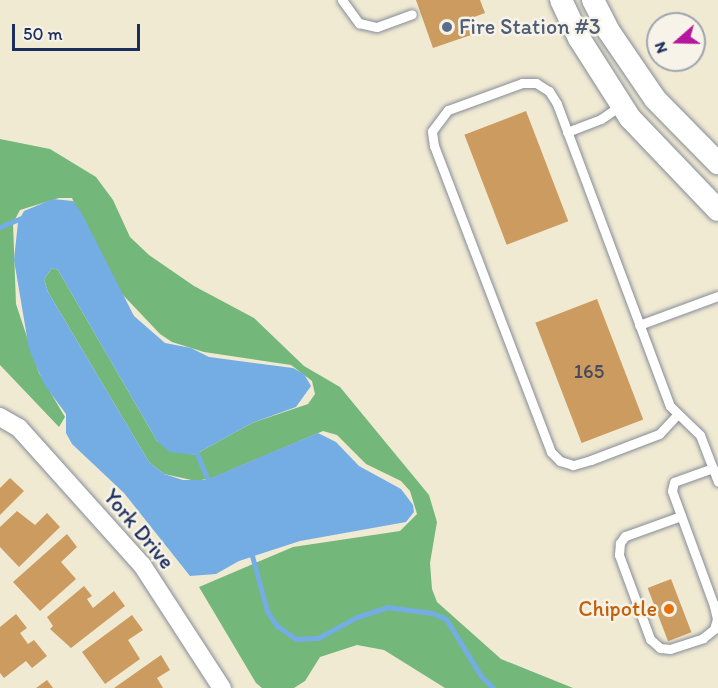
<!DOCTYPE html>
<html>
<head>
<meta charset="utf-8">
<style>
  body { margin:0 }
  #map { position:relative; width:718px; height:688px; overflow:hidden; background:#f0ead3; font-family:Itim,sans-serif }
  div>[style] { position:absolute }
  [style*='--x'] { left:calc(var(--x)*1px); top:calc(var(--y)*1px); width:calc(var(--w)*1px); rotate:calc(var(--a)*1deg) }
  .forest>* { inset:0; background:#74b77a }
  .water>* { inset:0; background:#74ade4 }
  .stream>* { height:5px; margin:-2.5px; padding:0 2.5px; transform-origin:2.5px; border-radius:2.5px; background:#74ade4 }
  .building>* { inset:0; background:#cb9b5f; transform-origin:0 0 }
  .roads { filter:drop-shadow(0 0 2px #868c98) drop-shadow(0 0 2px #868c98) }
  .service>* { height:9px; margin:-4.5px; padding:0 4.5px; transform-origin:4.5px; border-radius:4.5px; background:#fff }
  .minor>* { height:18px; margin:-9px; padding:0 9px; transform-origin:9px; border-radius:9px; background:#fff }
  .tertiary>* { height:22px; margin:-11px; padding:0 11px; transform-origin:11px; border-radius:11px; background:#fff }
  .dots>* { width:16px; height:16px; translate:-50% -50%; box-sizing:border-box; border:3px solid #f7f3e8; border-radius:50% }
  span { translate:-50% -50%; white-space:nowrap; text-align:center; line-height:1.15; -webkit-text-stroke:5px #f7f3e8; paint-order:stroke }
  .number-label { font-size:20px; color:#474a5e }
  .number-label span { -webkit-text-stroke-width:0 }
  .service-label { font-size:22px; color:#4e5e75 }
  .left { translate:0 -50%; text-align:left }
  .street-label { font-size:22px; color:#1b2f5e }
  .food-label { font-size:22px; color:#c56008 }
  .right { translate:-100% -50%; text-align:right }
  .north { position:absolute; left:646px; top:12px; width:60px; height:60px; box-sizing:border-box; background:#f7f3e8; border:2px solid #9fa5b1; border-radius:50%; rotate:250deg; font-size:16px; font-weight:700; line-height:24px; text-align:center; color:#1b2f5e }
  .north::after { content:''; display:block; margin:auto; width:21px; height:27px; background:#b5179e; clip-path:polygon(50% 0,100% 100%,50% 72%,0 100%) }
  .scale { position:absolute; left:12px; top:24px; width:128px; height:27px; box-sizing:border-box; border:3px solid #1b2f5e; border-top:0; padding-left:8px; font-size:18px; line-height:21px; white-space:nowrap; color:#1b2f5e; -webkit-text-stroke:4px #f7f3e8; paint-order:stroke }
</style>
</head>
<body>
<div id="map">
  <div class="forest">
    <div style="clip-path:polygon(0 139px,50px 149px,96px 177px,113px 200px,130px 237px,149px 255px,194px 286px,254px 318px,304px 366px,340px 387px,429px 495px,437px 522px,430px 563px,432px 589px,437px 602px,501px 659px,573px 688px,445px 688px,384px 650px,357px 645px,320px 657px,305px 681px,294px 688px,262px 688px,256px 683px,199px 587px,293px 547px,400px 531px,417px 514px,410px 491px,401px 481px,366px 464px,337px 435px,323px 431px,212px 478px,196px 481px,164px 474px,149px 462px,48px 292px,44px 279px,52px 268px,58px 270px,157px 441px,194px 455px,252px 423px,308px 404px,315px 394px,312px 381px,291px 365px,204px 352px,172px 342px,160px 334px,123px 295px,97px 257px,72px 198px,59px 198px,20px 210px,13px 223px,16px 304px,39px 373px,65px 417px,59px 427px,0 365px)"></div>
  </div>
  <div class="water">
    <div style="clip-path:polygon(53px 199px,73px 201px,81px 212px,134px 316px,165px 343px,191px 348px,209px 357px,293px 368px,304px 374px,311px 386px,296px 407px,252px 423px,194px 455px,170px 452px,157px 441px,58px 270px,52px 268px,44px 279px,48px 292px,149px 462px,164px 474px,183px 480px,206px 480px,318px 433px,336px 442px,359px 466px,401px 489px,413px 505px,414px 512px,406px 522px,300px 541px,239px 561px,216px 574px,190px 576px,124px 493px,72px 444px,66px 433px,66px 414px,44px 384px,29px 349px,14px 260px,18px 222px,24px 211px)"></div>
  </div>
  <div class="stream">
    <div style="--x:0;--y:227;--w:25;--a:-23"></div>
    <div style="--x:194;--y:447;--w:41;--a:67.2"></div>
    <div style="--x:251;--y:552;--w:61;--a:74.8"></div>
    <div style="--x:267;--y:611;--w:17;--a:57"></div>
    <div style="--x:276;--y:625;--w:24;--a:35"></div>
    <div style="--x:296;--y:639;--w:22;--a:-3"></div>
    <div style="--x:318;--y:638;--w:44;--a:-28.3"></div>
    <div style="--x:357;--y:617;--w:32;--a:-18"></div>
    <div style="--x:387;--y:607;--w:45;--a:7.6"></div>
    <div style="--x:432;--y:613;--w:15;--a:23"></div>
    <div style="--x:446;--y:619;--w:67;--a:58.4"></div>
    <div style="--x:481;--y:676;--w:17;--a:45"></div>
  </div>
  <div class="building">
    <div style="clip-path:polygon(416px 0,480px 0,485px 13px,466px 20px,471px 35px,433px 48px)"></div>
    <div style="left:526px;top:111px;width:118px;height:66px;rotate:69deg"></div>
    <div style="left:597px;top:299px;width:129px;height:66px;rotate:69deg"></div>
    <div style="clip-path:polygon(10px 478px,24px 491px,0 515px,0 488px)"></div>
    <div style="clip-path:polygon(17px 511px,35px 525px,47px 513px,60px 527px,19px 567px,0 547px,0 527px)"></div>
    <div style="clip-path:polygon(67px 534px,77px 547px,61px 562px,76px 579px,40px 611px,13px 582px)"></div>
    <div style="left:671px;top:579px;width:57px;height:25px;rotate:69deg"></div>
    <div style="clip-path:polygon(84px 586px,92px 596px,87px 599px,93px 608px,114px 591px,125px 606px,71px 648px,50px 629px,53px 626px,47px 617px)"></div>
    <div style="clip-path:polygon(16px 614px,27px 628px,20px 633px,28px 644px,34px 640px,47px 656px,32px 668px,26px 661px,4px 678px,0 673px,0 627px)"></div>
    <div style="clip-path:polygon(132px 615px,143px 630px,128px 640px,140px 659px,105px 684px,82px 652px)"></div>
    <div style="clip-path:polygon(161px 655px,170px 670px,157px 678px,163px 688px,114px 688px)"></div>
    <div style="clip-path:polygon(47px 680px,53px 688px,36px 688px)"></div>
  </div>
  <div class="roads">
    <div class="service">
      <div style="--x:342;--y:0;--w:29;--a:54"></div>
      <div style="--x:359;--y:23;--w:18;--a:13"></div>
      <div style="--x:377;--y:27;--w:37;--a:-20"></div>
      <div style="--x:567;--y:132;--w:36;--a:-21"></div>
      <div style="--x:601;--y:119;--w:24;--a:-35"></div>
      <div style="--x:639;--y:325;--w:84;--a:-20.2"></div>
      <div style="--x:676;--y:416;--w:25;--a:133"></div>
      <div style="--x:659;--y:434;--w:73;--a:159.1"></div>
      <div style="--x:591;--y:460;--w:19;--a:164"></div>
      <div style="--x:573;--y:465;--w:14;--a:-163"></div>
      <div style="--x:560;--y:461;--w:13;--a:-135"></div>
      <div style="--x:551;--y:452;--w:328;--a:-110.9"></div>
      <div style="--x:434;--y:146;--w:15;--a:-98"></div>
      <div style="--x:432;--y:131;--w:26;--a:-53"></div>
      <div style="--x:448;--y:110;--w:79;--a:-20"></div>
      <div style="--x:522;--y:83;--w:14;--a:0"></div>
      <div style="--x:536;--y:83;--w:15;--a:32"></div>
      <div style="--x:549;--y:91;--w:15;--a:58"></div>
      <div style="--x:557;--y:104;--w:322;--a:69.5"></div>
      <div style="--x:670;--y:406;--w:42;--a:44"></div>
      <div style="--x:700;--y:435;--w:50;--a:69"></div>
      <div style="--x:713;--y:468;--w:41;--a:160.3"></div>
      <div style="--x:674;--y:482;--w:9;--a:103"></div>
      <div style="--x:672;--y:491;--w:122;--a:69.9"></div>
      <div style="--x:714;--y:606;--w:4;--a:-14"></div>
      <div style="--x:681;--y:516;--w:59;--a:160.3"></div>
      <div style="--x:625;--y:536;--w:9;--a:126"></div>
      <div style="--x:620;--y:543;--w:12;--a:95"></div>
      <div style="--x:619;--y:555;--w:90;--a:69.7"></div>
      <div style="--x:650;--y:639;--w:13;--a:42"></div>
      <div style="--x:660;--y:648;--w:10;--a:6"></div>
      <div style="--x:670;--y:649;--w:35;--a:-18"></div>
      <div style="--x:703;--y:638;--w:14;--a:-39"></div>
      <div style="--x:714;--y:629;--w:10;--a:-73"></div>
      <div style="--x:717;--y:619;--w:13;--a:-103"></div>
    </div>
    <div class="minor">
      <div style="--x:0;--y:417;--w:22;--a:30"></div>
      <div style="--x:19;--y:428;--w:184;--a:48.1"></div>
      <div style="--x:142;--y:565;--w:147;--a:57"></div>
    </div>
    <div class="tertiary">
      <div style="--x:561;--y:0;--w:42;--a:64.7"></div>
      <div style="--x:579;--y:38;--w:95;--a:57.5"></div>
      <div style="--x:630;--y:118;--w:127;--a:46.3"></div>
      <div style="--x:593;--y:0;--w:34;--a:63"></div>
      <div style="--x:608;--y:30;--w:83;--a:55.7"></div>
      <div style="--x:655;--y:99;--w:90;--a:45.5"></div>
    </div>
  </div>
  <div class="dots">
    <div style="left:447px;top:27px;background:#5c6f8a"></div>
    <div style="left:669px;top:609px;background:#e8710a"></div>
  </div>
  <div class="number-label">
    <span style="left:589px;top:371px">165</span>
  </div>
  <div class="service-label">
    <span class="left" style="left:459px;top:27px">Fire Station #3</span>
  </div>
  <div class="street-label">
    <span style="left:139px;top:529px;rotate:50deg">York Drive</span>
  </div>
  <div class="food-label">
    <span class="right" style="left:657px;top:609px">Chipotle</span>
  </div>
  <div class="north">N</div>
  <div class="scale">50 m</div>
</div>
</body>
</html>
